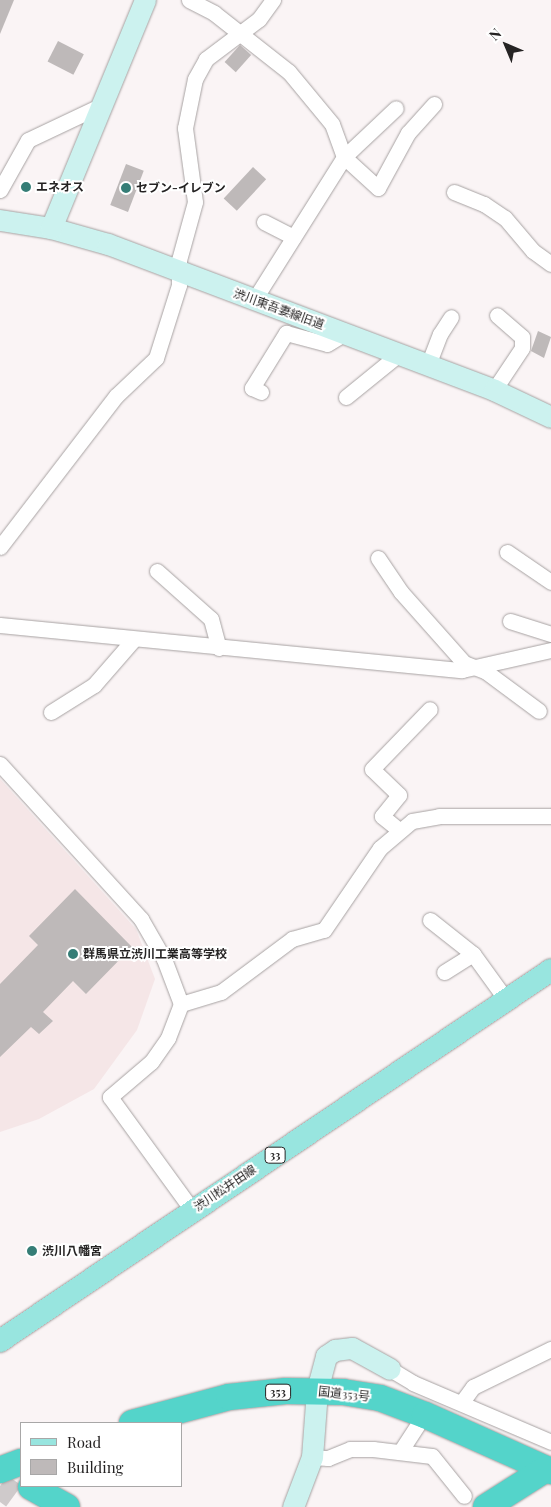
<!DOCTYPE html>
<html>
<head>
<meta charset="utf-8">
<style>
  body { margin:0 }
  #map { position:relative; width:551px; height:1507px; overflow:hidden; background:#faf4f5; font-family:"Playfair Display","Noto Sans JP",serif }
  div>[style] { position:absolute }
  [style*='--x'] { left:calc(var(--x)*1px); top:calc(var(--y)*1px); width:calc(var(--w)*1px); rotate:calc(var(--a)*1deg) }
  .built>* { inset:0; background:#f5e6e7 }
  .building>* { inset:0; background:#beb9b9; transform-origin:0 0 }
  .highway-tunnel>* { height:26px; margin-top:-13px; transform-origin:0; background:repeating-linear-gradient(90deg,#cfcacb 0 26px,transparent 0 39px) }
  .roads { filter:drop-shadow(0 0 1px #a7a2a2) drop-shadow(0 0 1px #a7a2a2) }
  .street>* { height:15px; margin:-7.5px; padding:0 7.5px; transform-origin:7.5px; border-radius:7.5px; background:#fff }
  .secondary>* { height:21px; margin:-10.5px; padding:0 10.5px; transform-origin:10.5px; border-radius:10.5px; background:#ccf2ef }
  .primary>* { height:22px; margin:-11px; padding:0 11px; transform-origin:11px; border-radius:11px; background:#98e5df }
  .highway>* { height:26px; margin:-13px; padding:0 13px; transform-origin:13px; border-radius:13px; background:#54d4ca }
  .dots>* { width:14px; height:14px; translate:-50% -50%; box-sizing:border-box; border:2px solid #fff; border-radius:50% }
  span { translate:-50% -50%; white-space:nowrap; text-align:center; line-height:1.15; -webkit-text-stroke:4px #fff; paint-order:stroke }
  .shield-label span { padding:1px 4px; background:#fff; border:1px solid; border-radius:4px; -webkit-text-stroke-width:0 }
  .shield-label { font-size:11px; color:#252323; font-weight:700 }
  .poi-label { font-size:12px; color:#252323; font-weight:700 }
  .left { translate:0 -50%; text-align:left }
  .street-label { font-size:12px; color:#252323 }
  .legend { position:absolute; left:20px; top:1422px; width:162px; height:65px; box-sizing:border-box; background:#fff; border:1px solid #a8a7a7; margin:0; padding:6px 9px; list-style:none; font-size:15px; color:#252323 }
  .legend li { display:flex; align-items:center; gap:10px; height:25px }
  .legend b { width:25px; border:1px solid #a8a7a7 }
  .north { position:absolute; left:481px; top:20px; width:50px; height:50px; -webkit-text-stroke:4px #fff; paint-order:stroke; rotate:315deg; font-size:14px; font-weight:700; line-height:20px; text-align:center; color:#252323 }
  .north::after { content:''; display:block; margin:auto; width:18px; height:22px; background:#252323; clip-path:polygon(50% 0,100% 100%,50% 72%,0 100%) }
</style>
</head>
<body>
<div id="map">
  <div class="built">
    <div style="clip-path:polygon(0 779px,136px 929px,155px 979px,137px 1030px,94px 1089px,39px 1119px,0 1132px)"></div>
  </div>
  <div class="building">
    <div style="clip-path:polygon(0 0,14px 0,0 34px)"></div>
    <div style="left:58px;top:41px;width:29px;height:23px;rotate:27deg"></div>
    <div style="left:240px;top:45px;width:15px;height:23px;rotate:42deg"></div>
    <div style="left:126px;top:164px;width:19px;height:44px;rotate:21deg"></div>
    <div style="left:253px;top:167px;width:18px;height:43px;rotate:43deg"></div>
    <div style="clip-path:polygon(538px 331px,551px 337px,544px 358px,531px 351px)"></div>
    <div style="clip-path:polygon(75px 889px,132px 947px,86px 994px,73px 981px,43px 1012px,53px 1021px,39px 1034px,31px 1027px,0 1057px,0 984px,38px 945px,29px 936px)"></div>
  </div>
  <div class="highway-tunnel">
    <div style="--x:0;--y:1486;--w:17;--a:36"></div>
  </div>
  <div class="roads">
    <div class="street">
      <div style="--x:189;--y:0;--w:28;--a:27"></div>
      <div style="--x:214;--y:13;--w:95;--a:38.2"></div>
      <div style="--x:289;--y:72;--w:67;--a:50.4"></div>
      <div style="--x:332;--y:124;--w:35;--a:70"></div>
      <div style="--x:344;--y:157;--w:46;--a:42.4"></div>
      <div style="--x:378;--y:188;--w:63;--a:-61.4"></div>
      <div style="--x:408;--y:133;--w:39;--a:-48"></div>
      <div style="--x:0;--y:190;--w:57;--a:-60.8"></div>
      <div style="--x:28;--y:140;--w:80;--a:-25.3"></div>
      <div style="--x:454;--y:192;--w:32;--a:22"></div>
      <div style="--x:484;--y:204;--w:25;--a:34"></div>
      <div style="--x:505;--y:218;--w:43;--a:49.7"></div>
      <div style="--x:533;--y:251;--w:22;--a:36"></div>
      <div style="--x:264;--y:222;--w:33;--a:27"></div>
      <div style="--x:254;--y:300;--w:169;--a:-57.8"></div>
      <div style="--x:344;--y:157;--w:71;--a:-43.3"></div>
      <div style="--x:428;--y:365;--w:33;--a:-69"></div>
      <div style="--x:440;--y:334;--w:20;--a:-57"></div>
      <div style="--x:494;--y:390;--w:50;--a:-56.3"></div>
      <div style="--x:522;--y:348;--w:11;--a:-90"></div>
      <div style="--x:522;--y:337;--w:33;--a:-139"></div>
      <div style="--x:261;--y:392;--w:10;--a:-156"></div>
      <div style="--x:252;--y:388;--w:65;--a:-58.3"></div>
      <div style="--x:286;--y:333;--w:42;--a:15"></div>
      <div style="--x:327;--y:344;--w:21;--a:-31"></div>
      <div style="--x:346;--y:397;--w:68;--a:-39.1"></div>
      <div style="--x:0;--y:547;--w:190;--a:-52.5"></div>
      <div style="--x:116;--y:396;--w:55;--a:-43.5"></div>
      <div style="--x:156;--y:358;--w:77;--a:-72.5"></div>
      <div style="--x:179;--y:285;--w:25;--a:-90"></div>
      <div style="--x:179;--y:260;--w:60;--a:-74.6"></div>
      <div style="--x:195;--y:202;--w:75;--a:-97.7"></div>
      <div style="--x:185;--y:128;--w:50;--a:-78.5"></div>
      <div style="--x:195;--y:79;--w:23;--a:-61"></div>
      <div style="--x:206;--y:59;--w:66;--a:-37"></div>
      <div style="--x:259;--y:19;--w:24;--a:-54"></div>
      <div style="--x:507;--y:552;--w:53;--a:34.3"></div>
      <div style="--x:378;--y:558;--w:41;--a:55.9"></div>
      <div style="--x:401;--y:592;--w:95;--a:48.4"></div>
      <div style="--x:464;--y:663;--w:22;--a:21"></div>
      <div style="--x:485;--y:671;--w:67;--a:36.5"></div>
      <div style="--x:157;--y:571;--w:72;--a:41.6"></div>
      <div style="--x:211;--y:619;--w:30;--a:75"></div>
      <div style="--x:510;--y:621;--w:43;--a:17.6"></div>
      <div style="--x:0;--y:625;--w:464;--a:5.6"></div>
      <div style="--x:462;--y:670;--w:91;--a:-12.7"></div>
      <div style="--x:51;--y:712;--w:51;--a:-32.1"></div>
      <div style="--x:94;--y:685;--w:61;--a:-49"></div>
      <div style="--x:0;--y:764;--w:210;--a:47.7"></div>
      <div style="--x:141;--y:919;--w:46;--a:60.1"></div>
      <div style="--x:164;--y:959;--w:48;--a:69.3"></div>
      <div style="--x:181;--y:1004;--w:36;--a:111"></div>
      <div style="--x:168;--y:1038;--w:29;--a:125"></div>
      <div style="--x:151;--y:1062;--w:54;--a:139.5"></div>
      <div style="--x:110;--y:1097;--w:140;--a:54"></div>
      <div style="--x:399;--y:830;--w:22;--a:-141"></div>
      <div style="--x:382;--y:816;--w:27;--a:-51"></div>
      <div style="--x:399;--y:795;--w:37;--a:-136"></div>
      <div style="--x:372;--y:769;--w:83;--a:-46"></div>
      <div style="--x:430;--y:920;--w:55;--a:38.3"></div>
      <div style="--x:473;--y:954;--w:34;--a:148"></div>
      <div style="--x:473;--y:954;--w:58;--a:54.1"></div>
      <div style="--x:181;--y:1004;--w:42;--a:-16.7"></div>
      <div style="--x:221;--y:992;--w:89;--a:-36.7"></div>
      <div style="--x:292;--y:939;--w:33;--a:-16"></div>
      <div style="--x:324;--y:930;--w:99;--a:-55.7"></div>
      <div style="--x:380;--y:848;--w:42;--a:-40.2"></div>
      <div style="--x:412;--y:821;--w:27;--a:-10"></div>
      <div style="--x:439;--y:816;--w:112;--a:0"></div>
      <div style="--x:390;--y:1369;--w:27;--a:31"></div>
      <div style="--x:413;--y:1383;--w:150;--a:23.1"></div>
      <div style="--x:462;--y:1402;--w:19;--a:-54"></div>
      <div style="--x:473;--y:1387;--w:87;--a:-26"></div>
      <div style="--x:400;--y:1452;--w:31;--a:-57"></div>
      <div style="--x:312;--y:1457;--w:16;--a:4"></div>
      <div style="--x:328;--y:1458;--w:24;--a:-22"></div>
      <div style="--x:350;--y:1449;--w:23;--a:0"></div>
      <div style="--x:373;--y:1449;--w:59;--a:6.8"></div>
      <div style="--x:432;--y:1456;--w:51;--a:51.3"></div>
    </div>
    <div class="secondary">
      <div style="--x:0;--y:220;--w:52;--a:8.9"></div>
      <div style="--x:51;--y:228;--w:59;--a:15.7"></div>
      <div style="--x:108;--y:244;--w:413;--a:20.7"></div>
      <div style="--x:494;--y:390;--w:63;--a:25.3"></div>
      <div style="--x:51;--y:228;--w:247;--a:-67.6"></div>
      <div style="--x:293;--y:1507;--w:53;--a:-69.2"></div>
      <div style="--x:312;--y:1457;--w:67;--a:-85.7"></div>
      <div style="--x:317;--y:1390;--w:35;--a:-75"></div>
      <div style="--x:326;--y:1356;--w:11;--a:-34"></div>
      <div style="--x:335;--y:1350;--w:17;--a:-7"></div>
      <div style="--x:352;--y:1348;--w:43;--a:28.9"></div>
    </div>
    <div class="primary">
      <div style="--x:0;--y:1341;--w:664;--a:-33.95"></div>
    </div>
    <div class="highway">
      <div style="--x:132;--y:1423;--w:100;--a:-15"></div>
      <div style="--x:229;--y:1397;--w:57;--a:-6"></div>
      <div style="--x:286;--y:1391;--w:57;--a:1"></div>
      <div style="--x:343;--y:1392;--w:37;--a:9"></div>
      <div style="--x:380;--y:1398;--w:48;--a:20.7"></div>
      <div style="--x:425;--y:1415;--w:138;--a:24"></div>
      <div style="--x:0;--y:1470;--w:22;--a:-21"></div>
      <div style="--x:31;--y:1487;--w:41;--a:29.1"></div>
      <div style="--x:486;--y:1507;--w:71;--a:-32.3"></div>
    </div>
  </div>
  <div class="dots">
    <div style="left:26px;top:187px;background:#357d76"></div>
    <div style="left:126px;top:188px;background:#357d76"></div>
    <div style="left:73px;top:954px;background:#357d76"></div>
    <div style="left:32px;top:1251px;background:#357d76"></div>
  </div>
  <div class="shield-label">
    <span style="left:275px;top:1155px">33</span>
    <span style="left:278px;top:1392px">353</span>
  </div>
  <div class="poi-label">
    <span class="left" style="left:36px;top:187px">エネオス</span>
    <span class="left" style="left:136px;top:188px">セブン-イレブン</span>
    <span class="left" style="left:83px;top:954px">群馬県立渋川工業高等学校</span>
    <span class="left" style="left:42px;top:1251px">渋川八幡宮</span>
  </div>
  <div class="street-label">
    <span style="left:279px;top:309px;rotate:20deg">渋川東吾妻線旧道</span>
    <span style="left:225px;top:1188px;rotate:-34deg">渋川松井田線</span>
    <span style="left:344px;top:1394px;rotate:6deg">国道353号</span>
  </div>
  <ul class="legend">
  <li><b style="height:6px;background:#98e5df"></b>Road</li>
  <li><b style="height:14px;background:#beb9b9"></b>Building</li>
  </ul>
  <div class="north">N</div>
</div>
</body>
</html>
